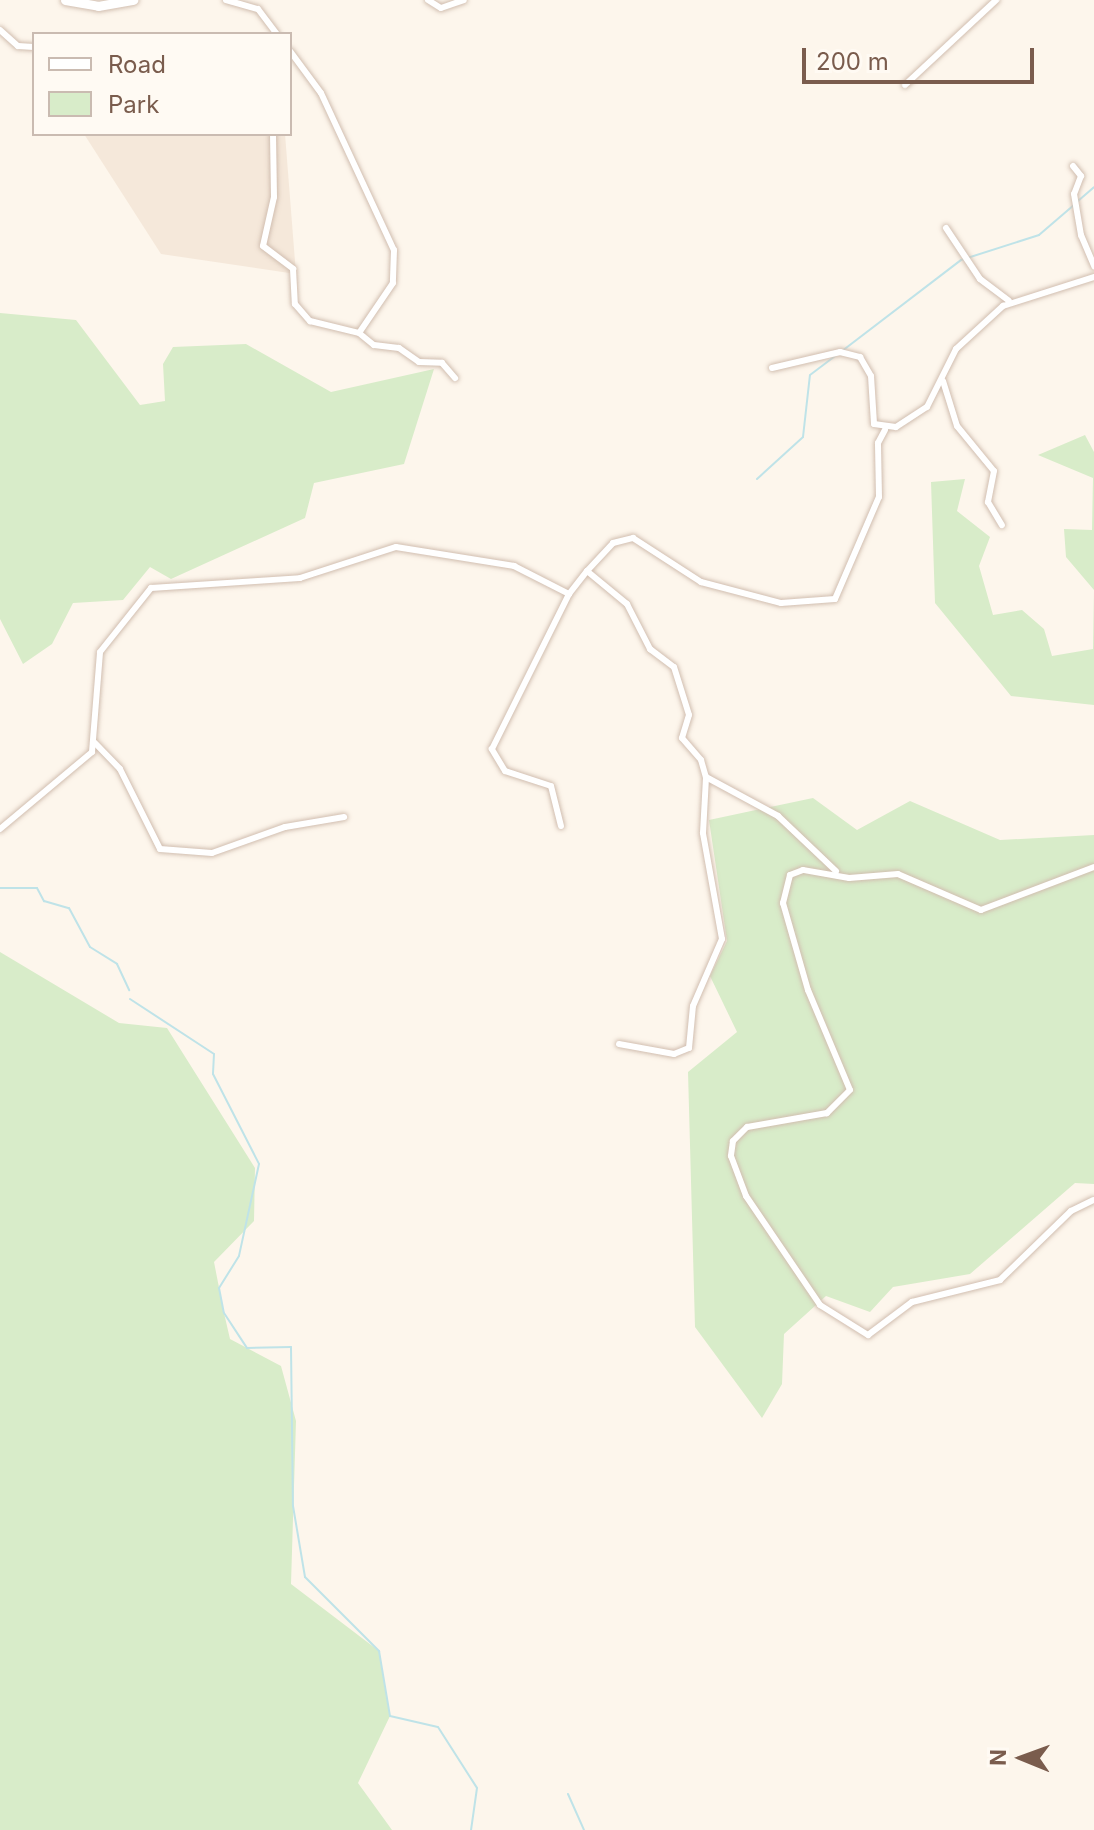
<!DOCTYPE html>
<html>
<head>
<meta charset="utf-8">
<style>
  body { margin:0 }
  #map { position:relative; width:1094px; height:1830px; overflow:hidden; background:#fdf6ec; font-family:Inter,sans-serif }
  div>[style] { position:absolute }
  [style*='--x'] { left:calc(var(--x)*1px); top:calc(var(--y)*1px); width:calc(var(--w)*1px); rotate:calc(var(--a)*1deg) }
  .residential>* { inset:0; background:#f5e8da }
  .green>* { inset:0; background:#d8ecc9 }
  .stream>* { height:2px; margin:-1px; padding:0 1px; transform-origin:1px; border-radius:1px; background:#bfe3e8 }
  .roads { filter:drop-shadow(0 0 2px #d1beb0) drop-shadow(0 0 2px #d1beb0) }
  .street>* { height:6px; margin:-3px; padding:0 3px; transform-origin:3px; border-radius:3px; background:#fff }
  .secondary>* { height:9px; margin:-4.5px; padding:0 4.5px; transform-origin:4.5px; border-radius:4.5px; background:#fff }
  span { translate:-50% -50%; white-space:nowrap; text-align:center; line-height:1.15; -webkit-text-stroke:7px #fffaf3; paint-order:stroke }
  .legend { position:absolute; left:32px; top:32px; width:260px; height:104px; box-sizing:border-box; background:#fffaf3; border:2px solid #cabbb1; margin:0; padding:10px 14px; list-style:none; font-size:24px; color:#7a5c4d }
  .legend li { display:flex; align-items:center; gap:16px; height:40px }
  .legend b { width:40px; border:2px solid #cabbb1 }
  .north { position:absolute; left:982px; top:1718px; width:80px; height:80px; -webkit-text-stroke:6px #fffaf3; paint-order:stroke; rotate:271deg; font-size:22px; font-weight:700; line-height:32px; text-align:center; color:#7a5c4d }
  .north::after { content:''; display:block; margin:auto; width:28px; height:36px; background:#7a5c4d; clip-path:polygon(50% 0,100% 100%,50% 72%,0 100%) }
  .scale { position:absolute; left:802px; top:48px; width:232px; height:36px; box-sizing:border-box; border:4px solid #7a5c4d; border-top:0; padding-left:10px; font-size:24px; line-height:28px; white-space:nowrap; color:#7a5c4d; -webkit-text-stroke:6px #fffaf3; paint-order:stroke }
</style>
</head>
<body>
<div id="map">
  <div class="residential">
    <div style="clip-path:polygon(84px 134px,285px 134px,296px 274px,161px 254px)"></div>
  </div>
  <div class="green">
    <div style="clip-path:polygon(0 313px,76px 320px,140px 405px,165px 401px,163px 364px,173px 347px,246px 344px,331px 392px,434px 369px,404px 464px,314px 483px,305px 518px,171px 579px,150px 567px,123px 600px,73px 603px,52px 644px,23px 664px,0 619px)"></div>
    <div style="clip-path:polygon(1085px 435px,1094px 452px,1094px 705px,1011px 696px,935px 603px,931px 482px,965px 479px,957px 511px,990px 537px,979px 566px,993px 615px,1022px 610px,1044px 629px,1052px 656px,1093px 649px,1094px 590px,1066px 557px,1064px 529px,1092px 530px,1093px 478px,1038px 455px)"></div>
    <div style="clip-path:polygon(813px 798px,857px 830px,910px 801px,1000px 840px,1094px 835px,1094px 1184px,1075px 1183px,970px 1274px,893px 1287px,870px 1312px,826px 1296px,784px 1334px,782px 1384px,762px 1418px,695px 1327px,688px 1072px,737px 1032px,710px 976px,727px 941px,709px 820px)"></div>
    <div style="clip-path:polygon(0 952px,119px 1023px,167px 1028px,255px 1168px,254px 1221px,214px 1262px,224px 1313px,230px 1339px,281px 1366px,296px 1421px,291px 1584px,379px 1651px,390px 1716px,358px 1783px,392px 1830px,0 1830px)"></div>
  </div>
  <div class="stream">
    <div style="--x:1078;--y:201;--w:21;--a:-41"></div>
    <div style="--x:842;--y:351;--w:150;--a:-37.4"></div>
    <div style="--x:961;--y:260;--w:82;--a:-17.8"></div>
    <div style="--x:1039;--y:235;--w:46;--a:-40.6"></div>
    <div style="--x:757;--y:479;--w:62;--a:-42.4"></div>
    <div style="--x:803;--y:437;--w:62;--a:-83.6"></div>
    <div style="--x:810;--y:375;--w:34;--a:-37"></div>
    <div style="--x:0;--y:888;--w:37;--a:0"></div>
    <div style="--x:37;--y:888;--w:15;--a:62"></div>
    <div style="--x:44;--y:901;--w:26;--a:16"></div>
    <div style="--x:69;--y:908;--w:44;--a:61.7"></div>
    <div style="--x:90;--y:947;--w:32;--a:32"></div>
    <div style="--x:117;--y:964;--w:29;--a:65"></div>
    <div style="--x:130;--y:999;--w:100;--a:33.2"></div>
    <div style="--x:214;--y:1054;--w:20;--a:93"></div>
    <div style="--x:213;--y:1074;--w:101;--a:62.9"></div>
    <div style="--x:259;--y:1164;--w:94;--a:102.3"></div>
    <div style="--x:239;--y:1256;--w:38;--a:122"></div>
    <div style="--x:219;--y:1288;--w:25;--a:79"></div>
    <div style="--x:224;--y:1313;--w:42;--a:56.7"></div>
    <div style="--x:247;--y:1348;--w:44;--a:-1.3"></div>
    <div style="--x:291;--y:1347;--w:159;--a:89.3"></div>
    <div style="--x:293;--y:1506;--w:72;--a:80.4"></div>
    <div style="--x:305;--y:1577;--w:105;--a:45"></div>
    <div style="--x:379;--y:1651;--w:66;--a:80.4"></div>
    <div style="--x:390;--y:1716;--w:49;--a:12.9"></div>
    <div style="--x:438;--y:1727;--w:72;--a:57.4"></div>
    <div style="--x:477;--y:1788;--w:42;--a:98.1"></div>
    <div style="--x:568;--y:1794;--w:39;--a:66"></div>
  </div>
  <div class="roads">
    <div class="street">
      <div style="--x:226;--y:0;--w:33;--a:16"></div>
      <div style="--x:258;--y:9;--w:31;--a:53"></div>
      <div style="--x:428;--y:0;--w:15;--a:32"></div>
      <div style="--x:441;--y:8;--w:24;--a:-19"></div>
      <div style="--x:0;--y:30;--w:24;--a:42"></div>
      <div style="--x:18;--y:46;--w:16;--a:4"></div>
      <div style="--x:290;--y:51;--w:52;--a:53.6"></div>
      <div style="--x:321;--y:93;--w:173;--a:65.1"></div>
      <div style="--x:394;--y:250;--w:33;--a:92"></div>
      <div style="--x:393;--y:283;--w:60;--a:124.2"></div>
      <div style="--x:905;--y:85;--w:125;--a:-43"></div>
      <div style="--x:273;--y:134;--w:63;--a:89.1"></div>
      <div style="--x:274;--y:197;--w:50;--a:102.7"></div>
      <div style="--x:263;--y:246;--w:38;--a:37"></div>
      <div style="--x:293;--y:269;--w:35;--a:87"></div>
      <div style="--x:295;--y:304;--w:23;--a:49"></div>
      <div style="--x:310;--y:321;--w:50;--a:13.8"></div>
      <div style="--x:359;--y:333;--w:19;--a:39"></div>
      <div style="--x:374;--y:345;--w:25;--a:7"></div>
      <div style="--x:399;--y:348;--w:24;--a:35"></div>
      <div style="--x:419;--y:362;--w:23;--a:2"></div>
      <div style="--x:442;--y:363;--w:20;--a:49"></div>
      <div style="--x:1073;--y:166;--w:13;--a:51"></div>
      <div style="--x:1081;--y:176;--w:19;--a:111"></div>
      <div style="--x:1074;--y:194;--w:42;--a:80.3"></div>
      <div style="--x:1081;--y:235;--w:34;--a:67"></div>
      <div style="--x:946;--y:228;--w:61;--a:56.3"></div>
      <div style="--x:980;--y:279;--w:36;--a:37"></div>
      <div style="--x:772;--y:368;--w:70;--a:-13.2"></div>
      <div style="--x:840;--y:352;--w:21;--a:14"></div>
      <div style="--x:860;--y:357;--w:22;--a:60"></div>
      <div style="--x:871;--y:376;--w:48;--a:86.4"></div>
      <div style="--x:874;--y:424;--w:22;--a:8"></div>
      <div style="--x:896;--y:427;--w:37;--a:-33"></div>
      <div style="--x:927;--y:407;--w:65;--a:-63.4"></div>
      <div style="--x:956;--y:349;--w:64;--a:-42.5"></div>
      <div style="--x:1003;--y:306;--w:96;--a:-17.7"></div>
      <div style="--x:943;--y:381;--w:47;--a:72.7"></div>
      <div style="--x:957;--y:426;--w:58;--a:50.6"></div>
      <div style="--x:994;--y:471;--w:32;--a:101"></div>
      <div style="--x:988;--y:502;--w:27;--a:59"></div>
      <div style="--x:587;--y:571;--w:52;--a:39.5"></div>
      <div style="--x:627;--y:604;--w:51;--a:62.9"></div>
      <div style="--x:650;--y:649;--w:30;--a:37"></div>
      <div style="--x:674;--y:667;--w:50;--a:72.6"></div>
      <div style="--x:689;--y:715;--w:24;--a:107"></div>
      <div style="--x:682;--y:738;--w:29;--a:49"></div>
      <div style="--x:701;--y:760;--w:18;--a:74"></div>
      <div style="--x:95;--y:743;--w:36;--a:46"></div>
      <div style="--x:120;--y:769;--w:89;--a:63.4"></div>
      <div style="--x:160;--y:849;--w:52;--a:4.4"></div>
      <div style="--x:212;--y:853;--w:77;--a:-19.6"></div>
      <div style="--x:285;--y:827;--w:60;--a:-9.6"></div>
      <div style="--x:706;--y:777;--w:82;--a:28.4"></div>
      <div style="--x:778;--y:816;--w:80;--a:43.5"></div>
      <div style="--x:561;--y:826;--w:41;--a:-104"></div>
      <div style="--x:551;--y:786;--w:48;--a:-161.9"></div>
      <div style="--x:505;--y:771;--w:26;--a:-121"></div>
      <div style="--x:492;--y:749;--w:173;--a:-63.6"></div>
      <div style="--x:569;--y:594;--w:29;--a:-52"></div>
      <div style="--x:587;--y:571;--w:38;--a:-47"></div>
      <div style="--x:613;--y:543;--w:21;--a:-14"></div>
      <div style="--x:633;--y:538;--w:81;--a:32.9"></div>
      <div style="--x:701;--y:582;--w:83;--a:14.7"></div>
      <div style="--x:781;--y:603;--w:54;--a:-4.2"></div>
      <div style="--x:835;--y:599;--w:111;--a:-66.7"></div>
      <div style="--x:879;--y:497;--w:54;--a:-91.1"></div>
      <div style="--x:878;--y:443;--w:15;--a:-62"></div>
      <div style="--x:0;--y:829;--w:120;--a:-39.9"></div>
      <div style="--x:92;--y:752;--w:100;--a:-85.4"></div>
      <div style="--x:100;--y:652;--w:82;--a:-51.4"></div>
      <div style="--x:151;--y:588;--w:149;--a:-3.8"></div>
      <div style="--x:300;--y:578;--w:101;--a:-17.9"></div>
      <div style="--x:396;--y:547;--w:120;--a:9.1"></div>
      <div style="--x:514;--y:566;--w:62;--a:27"></div>
      <div style="--x:1094;--y:867;--w:121;--a:159.2"></div>
      <div style="--x:981;--y:910;--w:90;--a:-156.6"></div>
      <div style="--x:898;--y:874;--w:49;--a:175.3"></div>
      <div style="--x:849;--y:878;--w:47;--a:-170.1"></div>
      <div style="--x:803;--y:870;--w:14;--a:159"></div>
      <div style="--x:790;--y:875;--w:29;--a:104"></div>
      <div style="--x:783;--y:903;--w:91;--a:74"></div>
      <div style="--x:808;--y:990;--w:108;--a:67.2"></div>
      <div style="--x:850;--y:1090;--w:33;--a:135"></div>
      <div style="--x:827;--y:1113;--w:81;--a:170.1"></div>
      <div style="--x:747;--y:1127;--w:20;--a:135"></div>
      <div style="--x:733;--y:1141;--w:15;--a:98"></div>
      <div style="--x:731;--y:1156;--w:43;--a:69.4"></div>
      <div style="--x:746;--y:1196;--w:132;--a:55.8"></div>
      <div style="--x:820;--y:1305;--w:57;--a:32"></div>
      <div style="--x:868;--y:1335;--w:55;--a:-36.9"></div>
      <div style="--x:912;--y:1302;--w:91;--a:-14"></div>
      <div style="--x:1000;--y:1280;--w:99;--a:-44.2"></div>
      <div style="--x:1071;--y:1211;--w:25;--a:-26"></div>
      <div style="--x:619;--y:1044;--w:56;--a:10.3"></div>
      <div style="--x:674;--y:1054;--w:16;--a:-22"></div>
      <div style="--x:689;--y:1048;--w:42;--a:-84.6"></div>
      <div style="--x:693;--y:1006;--w:73;--a:-66.6"></div>
      <div style="--x:722;--y:939;--w:108;--a:-100.2"></div>
      <div style="--x:703;--y:833;--w:56;--a:-86.9"></div>
    </div>
    <div class="secondary">
      <div style="--x:65;--y:0;--w:34;--a:10"></div>
      <div style="--x:98;--y:6;--w:36;--a:-10"></div>
    </div>
  </div>
  <ul class="legend">
  <li><b style="height:10px;background:#fff"></b>Road</li>
  <li><b style="height:22px;background:#d8ecc9"></b>Park</li>
  </ul>
  <div class="north">N</div>
  <div class="scale">200 m</div>
</div>
</body>
</html>
